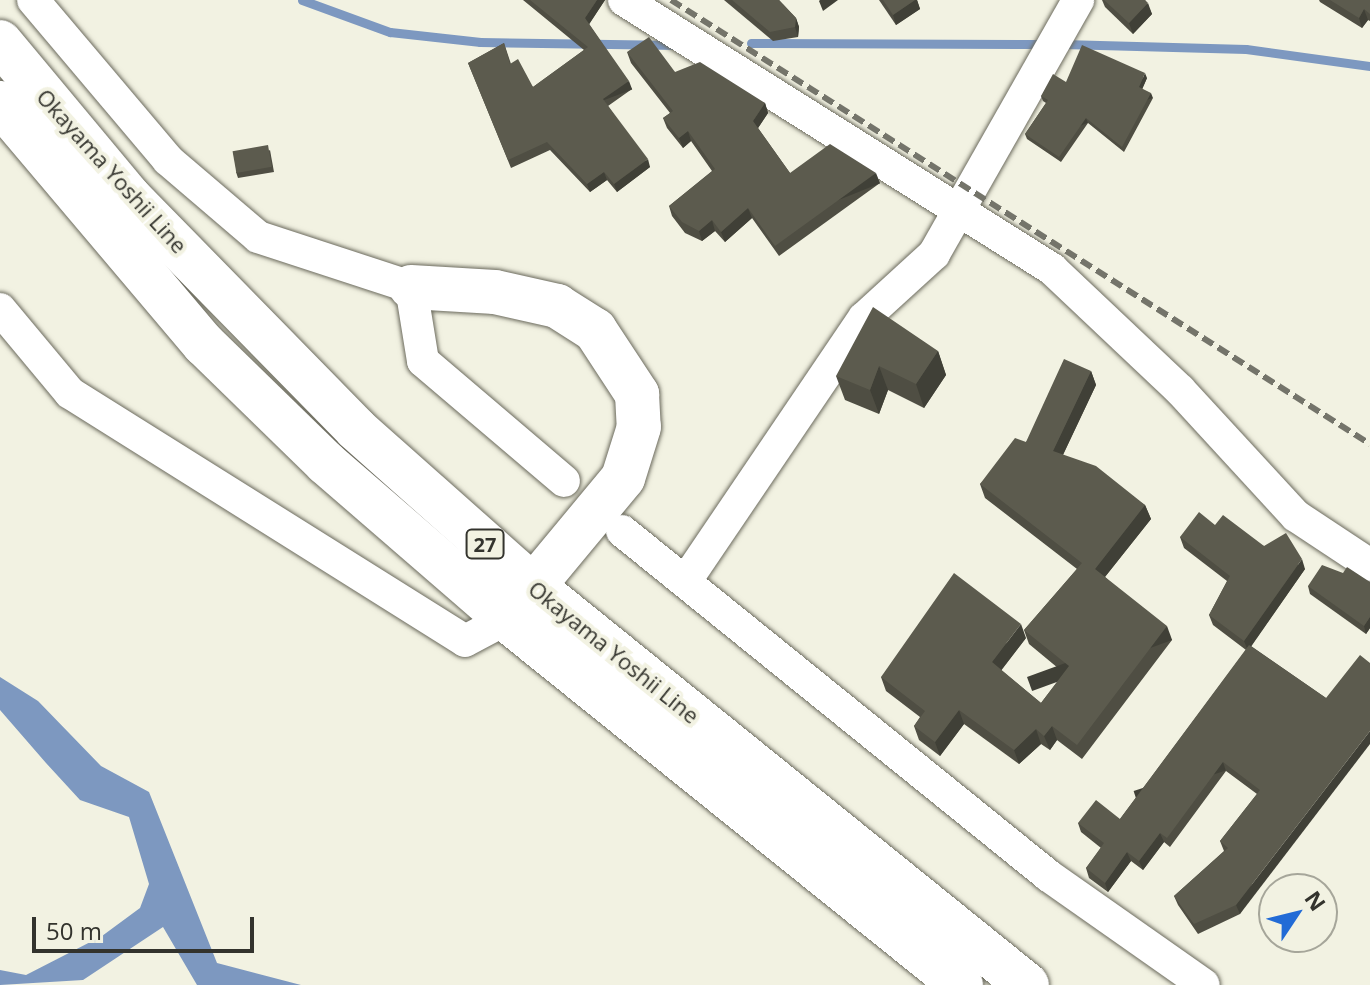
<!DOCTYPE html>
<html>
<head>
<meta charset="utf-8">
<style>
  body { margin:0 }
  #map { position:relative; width:1370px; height:985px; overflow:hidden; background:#f2f2e2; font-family:"Open Sans",sans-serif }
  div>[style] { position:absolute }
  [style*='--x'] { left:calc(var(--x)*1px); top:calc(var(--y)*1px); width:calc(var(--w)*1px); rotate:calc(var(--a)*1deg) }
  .water>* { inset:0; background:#7d98c0 }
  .stream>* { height:9px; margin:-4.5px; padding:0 4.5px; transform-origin:4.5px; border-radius:4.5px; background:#7d98c0 }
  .roads { filter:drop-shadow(0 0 2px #6b6a5d) drop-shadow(0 0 2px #6b6a5d) }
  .street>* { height:32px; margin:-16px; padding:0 16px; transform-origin:16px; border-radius:16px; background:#fff }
  .secondary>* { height:44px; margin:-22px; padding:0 22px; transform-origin:22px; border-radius:22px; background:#fff }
  .primary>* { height:44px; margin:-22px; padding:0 22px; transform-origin:22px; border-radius:22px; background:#fff }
  .rail>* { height:6px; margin-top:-3px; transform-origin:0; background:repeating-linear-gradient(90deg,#74746a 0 12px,transparent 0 18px) }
  .wall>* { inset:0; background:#4f4e43 }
  .shaded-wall>* { inset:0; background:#404037; transform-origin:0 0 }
  .building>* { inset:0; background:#5c5b4e; transform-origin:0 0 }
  span { translate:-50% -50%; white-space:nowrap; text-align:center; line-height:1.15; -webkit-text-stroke:8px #f2f2e2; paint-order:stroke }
  .shield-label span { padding:2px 6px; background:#f2f2e2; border:2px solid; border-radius:6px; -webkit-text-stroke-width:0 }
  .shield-label { font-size:20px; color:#33332d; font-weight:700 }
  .street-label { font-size:22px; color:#33332d }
  .north { position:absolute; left:1258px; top:873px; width:80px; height:80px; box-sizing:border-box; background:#f2f2e2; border:2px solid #a6a69a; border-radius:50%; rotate:55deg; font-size:22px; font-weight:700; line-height:32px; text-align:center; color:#33332d }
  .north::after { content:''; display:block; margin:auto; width:28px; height:36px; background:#226bd6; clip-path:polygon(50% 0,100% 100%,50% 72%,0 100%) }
  .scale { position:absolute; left:32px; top:917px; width:222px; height:36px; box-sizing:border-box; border:4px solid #33332d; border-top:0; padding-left:10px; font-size:24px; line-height:28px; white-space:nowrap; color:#33332d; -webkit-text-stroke:6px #f2f2e2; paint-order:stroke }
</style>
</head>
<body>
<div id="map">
  <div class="water">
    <div style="clip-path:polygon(0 677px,38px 701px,101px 766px,149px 792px,217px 963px,301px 985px,197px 985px,163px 927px,83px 980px,0 985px,0 970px,26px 975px,102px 936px,140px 908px,149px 884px,129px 817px,80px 800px,46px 763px,0 710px)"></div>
  </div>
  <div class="stream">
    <div style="--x:302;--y:0;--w:94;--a:20"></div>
    <div style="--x:390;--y:32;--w:91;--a:6.3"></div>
    <div style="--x:480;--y:42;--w:198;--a:0.9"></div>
    <div style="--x:751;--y:43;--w:293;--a:0.2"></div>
    <div style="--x:1063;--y:44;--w:183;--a:1.6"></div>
    <div style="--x:1246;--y:49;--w:125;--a:7.8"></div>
  </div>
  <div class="roads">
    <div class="street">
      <div style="--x:33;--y:0;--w:209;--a:49.8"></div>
      <div style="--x:168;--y:160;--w:118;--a:40.5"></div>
      <div style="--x:258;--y:237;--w:161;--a:18.1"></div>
      <div style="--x:411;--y:287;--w:75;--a:80.8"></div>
      <div style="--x:423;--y:361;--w:185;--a:40.4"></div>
      <div style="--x:624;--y:0;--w:506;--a:32.15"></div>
      <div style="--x:1052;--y:269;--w:176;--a:43.4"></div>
      <div style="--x:1180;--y:390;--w:171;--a:47.4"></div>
      <div style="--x:1296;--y:516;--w:89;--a:33.5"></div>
      <div style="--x:0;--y:309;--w:109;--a:50.2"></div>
      <div style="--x:70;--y:393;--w:466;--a:32.1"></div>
      <div style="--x:465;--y:641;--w:47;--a:-28.2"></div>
      <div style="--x:622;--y:531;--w:549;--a:38.94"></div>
      <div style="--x:1049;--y:876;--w:189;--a:35.1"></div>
      <div style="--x:687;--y:579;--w:315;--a:-55.9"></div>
      <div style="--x:864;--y:318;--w:95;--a:-42.4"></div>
      <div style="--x:934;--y:254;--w:292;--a:-60.4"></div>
    </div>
    <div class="secondary">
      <div style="--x:411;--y:287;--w:84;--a:3.4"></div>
      <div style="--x:495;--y:292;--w:64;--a:12.7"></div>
      <div style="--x:557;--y:306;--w:45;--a:32.3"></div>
      <div style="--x:595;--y:330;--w:77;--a:56.7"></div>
      <div style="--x:637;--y:394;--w:33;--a:87"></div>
      <div style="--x:639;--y:427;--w:53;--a:107.4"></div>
      <div style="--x:623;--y:478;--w:177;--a:129.7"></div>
    </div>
    <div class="primary">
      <div style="--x:0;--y:42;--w:202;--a:50.2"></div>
      <div style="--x:129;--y:197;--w:325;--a:45.6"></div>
      <div style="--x:356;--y:429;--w:237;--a:41.6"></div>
      <div style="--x:533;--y:586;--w:635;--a:38.93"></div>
      <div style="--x:0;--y:103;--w:316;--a:49.8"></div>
      <div style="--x:204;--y:344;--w:170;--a:44.3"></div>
      <div style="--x:326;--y:463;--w:238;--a:40.9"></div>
      <div style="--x:506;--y:619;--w:584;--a:38.81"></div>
    </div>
  </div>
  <div class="rail">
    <div style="--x:671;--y:0;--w:828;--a:32.42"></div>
  </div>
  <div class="wall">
    <div style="clip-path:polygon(523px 0,605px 0,589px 24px,632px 89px,608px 106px,650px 167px,617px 192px,607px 180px,590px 192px,550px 150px,511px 168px,468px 63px,504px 43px,511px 64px,533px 87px,584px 50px)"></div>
    <div style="clip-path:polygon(724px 0,779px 0,796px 18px,799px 27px,798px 37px,773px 41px)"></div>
    <div style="clip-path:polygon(879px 0,917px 0,920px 9px,896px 25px)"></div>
    <div style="clip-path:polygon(1102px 0,1145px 0,1152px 14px,1133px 34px,1105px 7px)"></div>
    <div style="clip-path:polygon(1319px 0,1370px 0,1370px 21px,1368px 20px,1362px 28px,1320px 2px)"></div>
    <div style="clip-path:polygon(627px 52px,675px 72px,765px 103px,768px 113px,758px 128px,790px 173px,880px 183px,779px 256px,752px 218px,725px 242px,715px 231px,702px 241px,685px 233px,672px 216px,669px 206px,712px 171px,691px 141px,683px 148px,667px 128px,663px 118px,670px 113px,631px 63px)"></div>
    <div style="clip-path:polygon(1147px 78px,1142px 89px,1153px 98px,1124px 152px,1088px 123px,1061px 162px,1027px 139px,1025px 134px,1046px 103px,1043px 101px,1041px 96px,1066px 82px)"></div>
    <div style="clip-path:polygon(270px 150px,274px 172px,238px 178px,236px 172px)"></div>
    <div style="clip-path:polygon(938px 351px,946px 375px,924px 408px,888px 390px,879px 414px,845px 400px,836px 376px)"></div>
    <div style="clip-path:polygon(1091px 371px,1096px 385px,1063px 455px,1145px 505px,1151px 519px,1105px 577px,1172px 640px,1082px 759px,1057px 740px,1050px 750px,1041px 744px,1019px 764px,964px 724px,940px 756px,919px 740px,914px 726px,920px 717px,886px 691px,881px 677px,1026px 638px,1001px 670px,1041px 703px,1064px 673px,1029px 644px,1024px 630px,1077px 569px,985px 498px,980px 484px,1026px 442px)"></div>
    <div style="clip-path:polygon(1215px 525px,1264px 546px,1305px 569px,1251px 646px,1326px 698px,1240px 914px,1198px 934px,1178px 905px,1174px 896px,1224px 851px,1220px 841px,1257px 794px,1226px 771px,1170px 847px,1164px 842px,1143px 870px,1131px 861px,1108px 892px,1089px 878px,1086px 868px,1101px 848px,1081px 832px,1078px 823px,1120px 819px,1246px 650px,1213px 625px,1209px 615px,1227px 581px,1184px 548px,1180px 537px)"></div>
    <div style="clip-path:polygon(1370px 582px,1370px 628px,1366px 634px,1310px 594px,1308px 586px)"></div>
  </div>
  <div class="shaded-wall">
    <div style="clip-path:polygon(597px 0,605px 0,588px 26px,585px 18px)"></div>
    <div style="clip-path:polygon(820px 0,838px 0,823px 11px,819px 1px)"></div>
    <div style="clip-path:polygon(915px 0,917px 0,920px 9px,896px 25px,893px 15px)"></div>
    <div style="clip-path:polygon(1148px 3px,1152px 14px,1133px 34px,1129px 23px)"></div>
    <div style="clip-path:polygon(1364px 9px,1368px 20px,1362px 28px,1359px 18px)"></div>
    <div style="clip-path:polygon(796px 18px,799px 27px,798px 37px,795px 27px)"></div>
    <div style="clip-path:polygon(1145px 73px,1147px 78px,1141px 92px,1139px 87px)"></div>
    <div style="left:629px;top:81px;width:9px;height:32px;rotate:69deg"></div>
    <div style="left:1151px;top:93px;width:5px;height:61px;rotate:68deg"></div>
    <div style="clip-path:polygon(765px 103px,768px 113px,756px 131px,753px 121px)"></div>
    <div style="left:1086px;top:118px;width:5px;height:47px;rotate:68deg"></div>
    <div style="clip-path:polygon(688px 131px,691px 141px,683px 148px,679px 138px)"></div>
    <div style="clip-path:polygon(648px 159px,650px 167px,617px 192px,614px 184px)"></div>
    <div style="clip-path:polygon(604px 172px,607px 180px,590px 192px,587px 184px)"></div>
    <div style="left:876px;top:173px;width:11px;height:125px;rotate:68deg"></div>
    <div style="clip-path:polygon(748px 208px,752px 218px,725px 242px,721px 232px)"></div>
    <div style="clip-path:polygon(712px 220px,715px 231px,702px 241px,699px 231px)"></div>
    <div style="clip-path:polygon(938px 351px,946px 375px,924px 408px,916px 384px)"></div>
    <div style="clip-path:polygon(879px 366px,888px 390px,879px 414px,870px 390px)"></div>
    <div style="clip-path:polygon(1091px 371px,1096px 385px,1058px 465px,1053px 451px)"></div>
    <div style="clip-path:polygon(1145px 505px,1151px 519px,1100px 583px,1095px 569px)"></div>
    <div style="clip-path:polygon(1302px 559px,1305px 569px,1248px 651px,1244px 641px)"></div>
    <div style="clip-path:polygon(1370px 617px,1370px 628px,1366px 634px,1364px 626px)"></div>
    <div style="clip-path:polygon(1021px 624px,1026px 638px,997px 676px,992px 662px)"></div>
    <div style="left:1167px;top:626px;width:15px;height:149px;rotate:70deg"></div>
    <div style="clip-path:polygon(959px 710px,964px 724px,940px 756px,935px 742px)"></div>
    <div style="clip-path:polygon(1052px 726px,1057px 740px,1050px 750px,1044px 736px)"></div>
    <div style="clip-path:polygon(1036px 729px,1041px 744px,1019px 764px,1014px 750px)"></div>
    <div style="clip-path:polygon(1370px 731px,1370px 744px,1240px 914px,1236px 905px)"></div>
    <div style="left:1223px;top:762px;width:9px;height:94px;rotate:72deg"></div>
    <div style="clip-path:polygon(1160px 833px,1164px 842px,1143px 870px,1139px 861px)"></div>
    <div style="clip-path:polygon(1127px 852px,1131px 861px,1108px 892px,1105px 883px)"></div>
  </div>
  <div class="building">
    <div style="clip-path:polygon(530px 0,597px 0,585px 18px,629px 81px,603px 99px,648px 159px,614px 184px,604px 172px,587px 184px,547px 142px,508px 160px,468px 63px,504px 43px,510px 64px,518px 59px,533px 87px,588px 47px)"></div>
    <div style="clip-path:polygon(732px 0,779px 0,796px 18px,795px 27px,770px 32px)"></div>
    <div style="clip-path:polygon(883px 0,915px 0,893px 15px)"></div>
    <div style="clip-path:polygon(1104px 0,1145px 0,1148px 3px,1129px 23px)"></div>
    <div style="clip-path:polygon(1330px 0,1370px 0,1370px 14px,1364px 9px,1359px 18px)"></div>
    <div style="clip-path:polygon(649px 37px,675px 72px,700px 62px,765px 103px,753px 121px,790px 173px,830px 144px,876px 173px,775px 246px,748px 208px,721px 232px,712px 220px,699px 231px,682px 222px,669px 206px,715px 169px,688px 131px,679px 138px,663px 118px,673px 111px,627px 52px)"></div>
    <div style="clip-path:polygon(1082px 45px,1145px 73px,1139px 87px,1151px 93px,1122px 147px,1086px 118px,1059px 157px,1025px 134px,1048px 100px,1041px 96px,1053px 74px,1066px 82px)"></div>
    <div style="left:268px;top:145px;width:22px;height:36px;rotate:80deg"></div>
    <div style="clip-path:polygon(873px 307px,938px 351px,916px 384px,879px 366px,870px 390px,836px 376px)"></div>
    <div style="clip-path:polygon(1064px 359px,1091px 371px,1053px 451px,1096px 466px,1145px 505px,1095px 569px,1167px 626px,1077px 745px,1052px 726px,1044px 736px,1036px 729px,1014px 750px,959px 710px,935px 742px,914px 726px,925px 711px,881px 677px,954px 573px,1021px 624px,992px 662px,1041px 703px,1069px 666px,1024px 630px,1082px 563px,980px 484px,1015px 438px,1026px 442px)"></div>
    <div style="clip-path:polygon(1199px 512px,1215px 525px,1223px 515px,1264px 546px,1286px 533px,1302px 559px,1244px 641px,1209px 615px,1230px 576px,1180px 537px)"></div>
    <div style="clip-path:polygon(1322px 565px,1343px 573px,1347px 567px,1370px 582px,1370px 617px,1364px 626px,1308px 586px)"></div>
    <div style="clip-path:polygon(1249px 645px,1326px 698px,1360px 655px,1370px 663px,1370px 731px,1236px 905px,1194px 924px,1174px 896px,1228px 848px,1220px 841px,1260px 790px,1223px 762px,1167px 838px,1160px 833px,1139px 861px,1127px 852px,1105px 883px,1086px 868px,1104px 843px,1078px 823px,1096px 800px,1120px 819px)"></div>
  </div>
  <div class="shield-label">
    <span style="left:485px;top:544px">27</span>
  </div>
  <div class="street-label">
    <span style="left:112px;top:171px;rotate:48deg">Okayama Yoshii Line</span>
    <span style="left:614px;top:652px;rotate:39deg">Okayama Yoshii Line</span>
  </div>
  <div class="north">N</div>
  <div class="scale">50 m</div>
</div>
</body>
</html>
